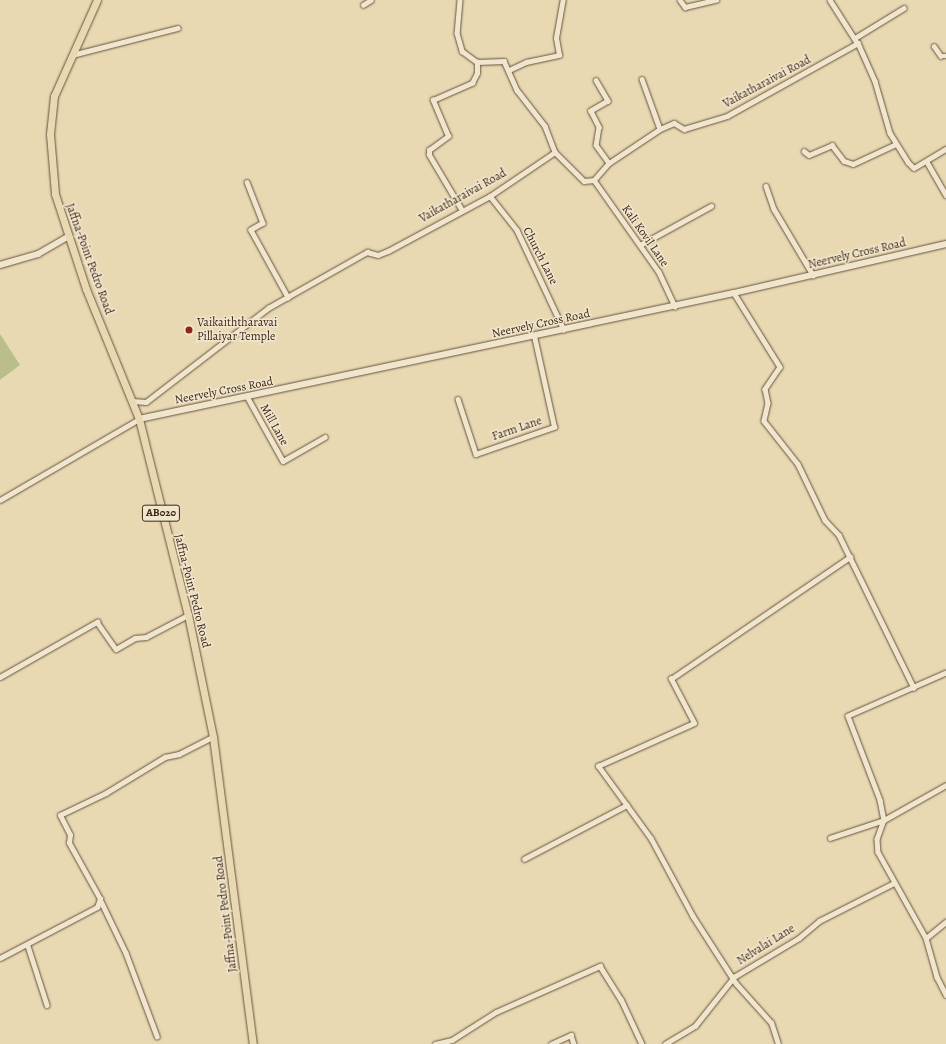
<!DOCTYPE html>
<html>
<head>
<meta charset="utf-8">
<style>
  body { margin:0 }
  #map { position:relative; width:946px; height:1044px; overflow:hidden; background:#e8d9b3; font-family:Alegreya,serif }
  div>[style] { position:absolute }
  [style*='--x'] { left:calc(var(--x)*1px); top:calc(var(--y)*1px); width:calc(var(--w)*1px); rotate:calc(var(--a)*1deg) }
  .green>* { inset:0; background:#b9be8b }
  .roads { filter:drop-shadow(0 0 1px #68523c) drop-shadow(0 0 1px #68523c) }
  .street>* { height:4.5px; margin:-2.25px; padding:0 2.25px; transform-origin:2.25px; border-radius:2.25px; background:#f0e6ce }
  .secondary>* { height:6px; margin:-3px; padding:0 3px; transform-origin:3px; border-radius:3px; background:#f0e6ce }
  .primary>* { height:7px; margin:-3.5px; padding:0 3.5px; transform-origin:3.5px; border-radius:3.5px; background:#e8d9b3 }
  .dots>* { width:11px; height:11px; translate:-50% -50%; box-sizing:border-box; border:2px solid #f0e6ce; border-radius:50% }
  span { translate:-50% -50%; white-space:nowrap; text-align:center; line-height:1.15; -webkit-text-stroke:3px #f0e6ce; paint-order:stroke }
  .shield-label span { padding:1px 3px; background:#f0e6ce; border:1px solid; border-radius:3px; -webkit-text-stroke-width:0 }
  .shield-label { font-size:11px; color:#3d2515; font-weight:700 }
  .street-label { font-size:12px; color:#3d2515 }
  .poi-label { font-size:12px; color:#3d2515 }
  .left { translate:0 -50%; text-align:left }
</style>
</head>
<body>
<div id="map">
  <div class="green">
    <div style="clip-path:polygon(0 334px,20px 365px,0 380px)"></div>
  </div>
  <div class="roads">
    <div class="street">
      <div style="--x:460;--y:0;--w:33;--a:95"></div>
      <div style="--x:457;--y:33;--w:19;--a:74"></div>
      <div style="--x:462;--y:51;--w:19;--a:36"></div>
      <div style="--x:477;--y:62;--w:27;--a:-2"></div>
      <div style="--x:504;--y:61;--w:32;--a:66"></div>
      <div style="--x:517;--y:90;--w:46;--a:52.1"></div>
      <div style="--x:545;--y:126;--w:28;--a:69"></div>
      <div style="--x:680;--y:0;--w:9;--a:54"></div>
      <div style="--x:685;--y:7;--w:32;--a:-13"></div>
      <div style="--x:830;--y:0;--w:49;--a:57.6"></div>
      <div style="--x:363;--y:5;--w:9;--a:-32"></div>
      <div style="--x:855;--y:38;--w:57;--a:-31.5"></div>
      <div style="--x:934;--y:46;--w:12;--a:55"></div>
      <div style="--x:941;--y:56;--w:5;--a:0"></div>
      <div style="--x:72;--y:55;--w:109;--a:-14.3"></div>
      <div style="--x:509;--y:70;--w:19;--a:-25"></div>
      <div style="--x:526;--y:62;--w:34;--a:-12"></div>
      <div style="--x:559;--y:55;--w:17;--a:-100"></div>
      <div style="--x:556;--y:38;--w:39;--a:-80"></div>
      <div style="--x:642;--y:79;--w:53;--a:70.2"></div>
      <div style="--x:596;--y:80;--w:24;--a:60"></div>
      <div style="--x:608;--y:101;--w:20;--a:150"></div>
      <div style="--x:591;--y:111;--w:18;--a:63"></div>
      <div style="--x:599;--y:127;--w:18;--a:99"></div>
      <div style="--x:596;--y:145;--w:22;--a:54"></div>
      <div style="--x:804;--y:151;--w:6;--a:39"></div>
      <div style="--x:809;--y:155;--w:25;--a:-23"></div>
      <div style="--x:832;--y:145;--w:20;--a:53"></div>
      <div style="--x:844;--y:161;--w:9;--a:18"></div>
      <div style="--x:853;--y:164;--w:47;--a:-24.9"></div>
      <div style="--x:927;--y:162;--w:38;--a:60"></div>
      <div style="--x:594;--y:180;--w:113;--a:54.8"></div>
      <div style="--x:659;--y:272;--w:38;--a:65"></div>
      <div style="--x:247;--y:182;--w:44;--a:68.7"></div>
      <div style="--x:263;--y:223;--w:14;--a:150"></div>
      <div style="--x:251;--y:230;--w:77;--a:61.1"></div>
      <div style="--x:766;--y:186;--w:24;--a:71"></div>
      <div style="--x:774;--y:209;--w:77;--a:59.4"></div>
      <div style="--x:490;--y:196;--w:43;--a:51.5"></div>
      <div style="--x:517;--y:230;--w:110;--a:64.8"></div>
      <div style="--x:461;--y:209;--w:63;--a:-120.7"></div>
      <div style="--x:429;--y:155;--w:5;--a:-90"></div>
      <div style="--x:429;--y:150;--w:24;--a:-36"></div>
      <div style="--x:448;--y:136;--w:39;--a:-113"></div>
      <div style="--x:433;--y:100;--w:43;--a:-23.6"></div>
      <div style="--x:472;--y:83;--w:11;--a:-63"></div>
      <div style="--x:477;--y:73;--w:11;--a:-90"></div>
      <div style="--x:640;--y:245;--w:81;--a:-28.8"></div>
      <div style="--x:734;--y:293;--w:87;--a:58.1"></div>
      <div style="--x:780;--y:367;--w:27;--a:124"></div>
      <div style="--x:765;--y:389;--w:14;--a:78"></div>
      <div style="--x:768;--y:403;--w:18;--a:103"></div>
      <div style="--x:764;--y:421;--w:55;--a:51.7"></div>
      <div style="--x:798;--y:464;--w:62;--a:64.3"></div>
      <div style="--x:825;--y:520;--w:21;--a:47"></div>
      <div style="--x:839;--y:535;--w:170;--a:63.9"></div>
      <div style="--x:248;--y:398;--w:72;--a:60.9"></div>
      <div style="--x:283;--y:461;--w:48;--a:-29.7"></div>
      <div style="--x:458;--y:399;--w:58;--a:71.9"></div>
      <div style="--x:476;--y:454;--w:83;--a:-19.1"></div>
      <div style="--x:554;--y:427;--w:93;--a:-102.4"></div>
      <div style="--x:133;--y:401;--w:13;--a:4"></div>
      <div style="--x:146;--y:402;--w:154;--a:-37.6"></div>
      <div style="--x:268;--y:308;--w:114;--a:-29.5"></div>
      <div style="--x:367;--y:252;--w:11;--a:15"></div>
      <div style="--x:378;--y:255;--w:11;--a:-22"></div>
      <div style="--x:388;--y:251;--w:116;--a:-28.3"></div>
      <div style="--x:490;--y:196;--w:78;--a:-34.1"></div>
      <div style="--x:555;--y:152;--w:41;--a:45"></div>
      <div style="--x:584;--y:181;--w:10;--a:-6"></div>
      <div style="--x:594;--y:180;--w:23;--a:-49"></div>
      <div style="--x:609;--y:163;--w:61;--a:-33.7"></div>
      <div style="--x:660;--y:129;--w:15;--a:-23"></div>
      <div style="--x:674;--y:123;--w:12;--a:31"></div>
      <div style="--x:684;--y:129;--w:45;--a:-16.8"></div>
      <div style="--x:727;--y:116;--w:150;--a:-29.1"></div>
      <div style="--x:858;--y:43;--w:42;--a:65.9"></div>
      <div style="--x:875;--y:81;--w:54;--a:73.9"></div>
      <div style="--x:890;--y:133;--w:34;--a:58"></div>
      <div style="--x:908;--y:162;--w:8;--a:45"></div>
      <div style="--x:914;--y:168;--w:37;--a:-31"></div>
      <div style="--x:0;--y:500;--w:161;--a:-30.2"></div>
      <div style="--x:946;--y:673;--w:107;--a:156.3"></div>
      <div style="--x:848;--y:716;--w:90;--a:69.1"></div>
      <div style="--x:880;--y:800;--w:20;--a:79"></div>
      <div style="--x:884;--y:820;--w:20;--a:110"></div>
      <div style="--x:877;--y:839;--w:13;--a:86"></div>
      <div style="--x:878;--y:852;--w:98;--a:60.8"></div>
      <div style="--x:926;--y:938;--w:41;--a:74.2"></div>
      <div style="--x:937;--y:977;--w:20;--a:63"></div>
      <div style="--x:0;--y:677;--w:112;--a:-29.6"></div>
      <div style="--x:97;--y:622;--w:33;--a:55"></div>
      <div style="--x:116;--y:649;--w:22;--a:-30"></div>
      <div style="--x:135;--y:638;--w:11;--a:-5"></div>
      <div style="--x:146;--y:637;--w:47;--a:-27.6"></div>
      <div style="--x:830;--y:838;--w:57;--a:-18.4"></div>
      <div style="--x:884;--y:820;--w:71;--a:-29.4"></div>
      <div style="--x:524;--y:859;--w:116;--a:-27.7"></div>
      <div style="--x:100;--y:899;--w:60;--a:64.3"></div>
      <div style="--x:126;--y:953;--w:89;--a:69.5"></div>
      <div style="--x:926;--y:938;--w:26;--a:-39"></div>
      <div style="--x:28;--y:946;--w:62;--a:72.1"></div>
      <div style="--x:0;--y:958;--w:110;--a:-27.7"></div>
      <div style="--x:97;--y:907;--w:9;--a:-69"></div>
      <div style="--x:100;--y:899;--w:64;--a:-119"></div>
      <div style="--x:69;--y:843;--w:8;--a:-83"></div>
      <div style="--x:70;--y:835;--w:22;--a:-117"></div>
      <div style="--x:60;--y:815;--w:51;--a:-25.6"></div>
      <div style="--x:106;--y:793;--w:69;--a:-31.4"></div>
      <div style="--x:165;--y:757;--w:14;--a:-12"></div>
      <div style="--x:179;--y:754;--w:38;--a:-27"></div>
      <div style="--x:435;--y:1044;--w:17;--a:-13"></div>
      <div style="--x:452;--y:1040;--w:52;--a:-32.5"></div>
      <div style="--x:496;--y:1012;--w:114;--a:-23.9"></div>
      <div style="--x:600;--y:966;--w:39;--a:58"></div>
      <div style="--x:621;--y:999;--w:50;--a:65"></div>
      <div style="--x:551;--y:1044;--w:22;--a:-24"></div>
      <div style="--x:571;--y:1035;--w:9;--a:72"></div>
      <div style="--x:665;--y:1044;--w:35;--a:-31"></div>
      <div style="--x:695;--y:1026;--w:63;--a:-51.5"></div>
      <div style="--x:734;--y:977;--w:76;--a:-31"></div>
      <div style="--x:799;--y:938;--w:26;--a:-40"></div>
      <div style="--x:819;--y:921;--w:84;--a:-26.9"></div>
      <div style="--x:778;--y:1044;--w:22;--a:-108"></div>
      <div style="--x:771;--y:1023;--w:52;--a:-131.9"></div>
      <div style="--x:736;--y:984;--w:80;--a:-122.7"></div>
      <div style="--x:693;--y:917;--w:89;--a:-118.3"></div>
      <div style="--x:651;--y:839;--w:90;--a:-126"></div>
      <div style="--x:598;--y:766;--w:105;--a:-24.1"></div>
      <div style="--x:694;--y:723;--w:50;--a:-117.6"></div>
      <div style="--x:671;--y:679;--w:217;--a:-34.3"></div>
    </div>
    <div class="secondary">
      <div style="--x:0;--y:265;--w:40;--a:-16"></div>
      <div style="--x:38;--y:254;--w:34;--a:-30"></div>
      <div style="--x:139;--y:419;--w:608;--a:-11.96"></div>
      <div style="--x:734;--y:293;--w:218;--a:-13"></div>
    </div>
    <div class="primary">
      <div style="--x:97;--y:0;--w:105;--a:114.1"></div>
      <div style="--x:54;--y:96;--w:38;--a:96"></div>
      <div style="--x:50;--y:134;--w:60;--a:85.2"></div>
      <div style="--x:55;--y:194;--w:100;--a:71.9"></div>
      <div style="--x:86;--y:289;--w:140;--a:67.8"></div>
      <div style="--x:139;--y:419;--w:202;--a:76"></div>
      <div style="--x:188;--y:615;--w:125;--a:78.4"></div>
      <div style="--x:213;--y:737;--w:310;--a:82.6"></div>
    </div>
  </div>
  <div class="dots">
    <div style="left:189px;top:330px;background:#8f2418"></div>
  </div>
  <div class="shield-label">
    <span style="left:161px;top:513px">AB020</span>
  </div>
  <div class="street-label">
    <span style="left:767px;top:82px;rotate:-28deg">Vaikatharaivai Road</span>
    <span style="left:463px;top:196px;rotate:-29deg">Vaikatharaivai Road</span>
    <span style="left:645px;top:236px;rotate:55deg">Kali Kovil Lane</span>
    <span style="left:857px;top:254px;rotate:-13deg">Neervely Cross Road</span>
    <span style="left:540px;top:256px;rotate:63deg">Church Lane</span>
    <span style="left:89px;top:259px;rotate:70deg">Jaffna-Point Pedro Road</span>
    <span style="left:541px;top:324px;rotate:-12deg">Neervely Cross Road</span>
    <span style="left:224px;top:391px;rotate:-11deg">Neervely Cross Road</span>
    <span style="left:274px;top:425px;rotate:61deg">Mill Lane</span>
    <span style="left:517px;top:429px;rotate:-19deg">Farm Lane</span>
    <span style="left:192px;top:591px;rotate:76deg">Jaffna-Point Pedro Road</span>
    <span style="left:226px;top:914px;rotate:-97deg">Jaffna-Point Pedro Road</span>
    <span style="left:766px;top:945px;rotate:-32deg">Nelvalai Lane</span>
  </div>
  <div class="poi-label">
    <span class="left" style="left:197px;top:330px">Vaikaiththaravai<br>Pillaiyar Temple</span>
  </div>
</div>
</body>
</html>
